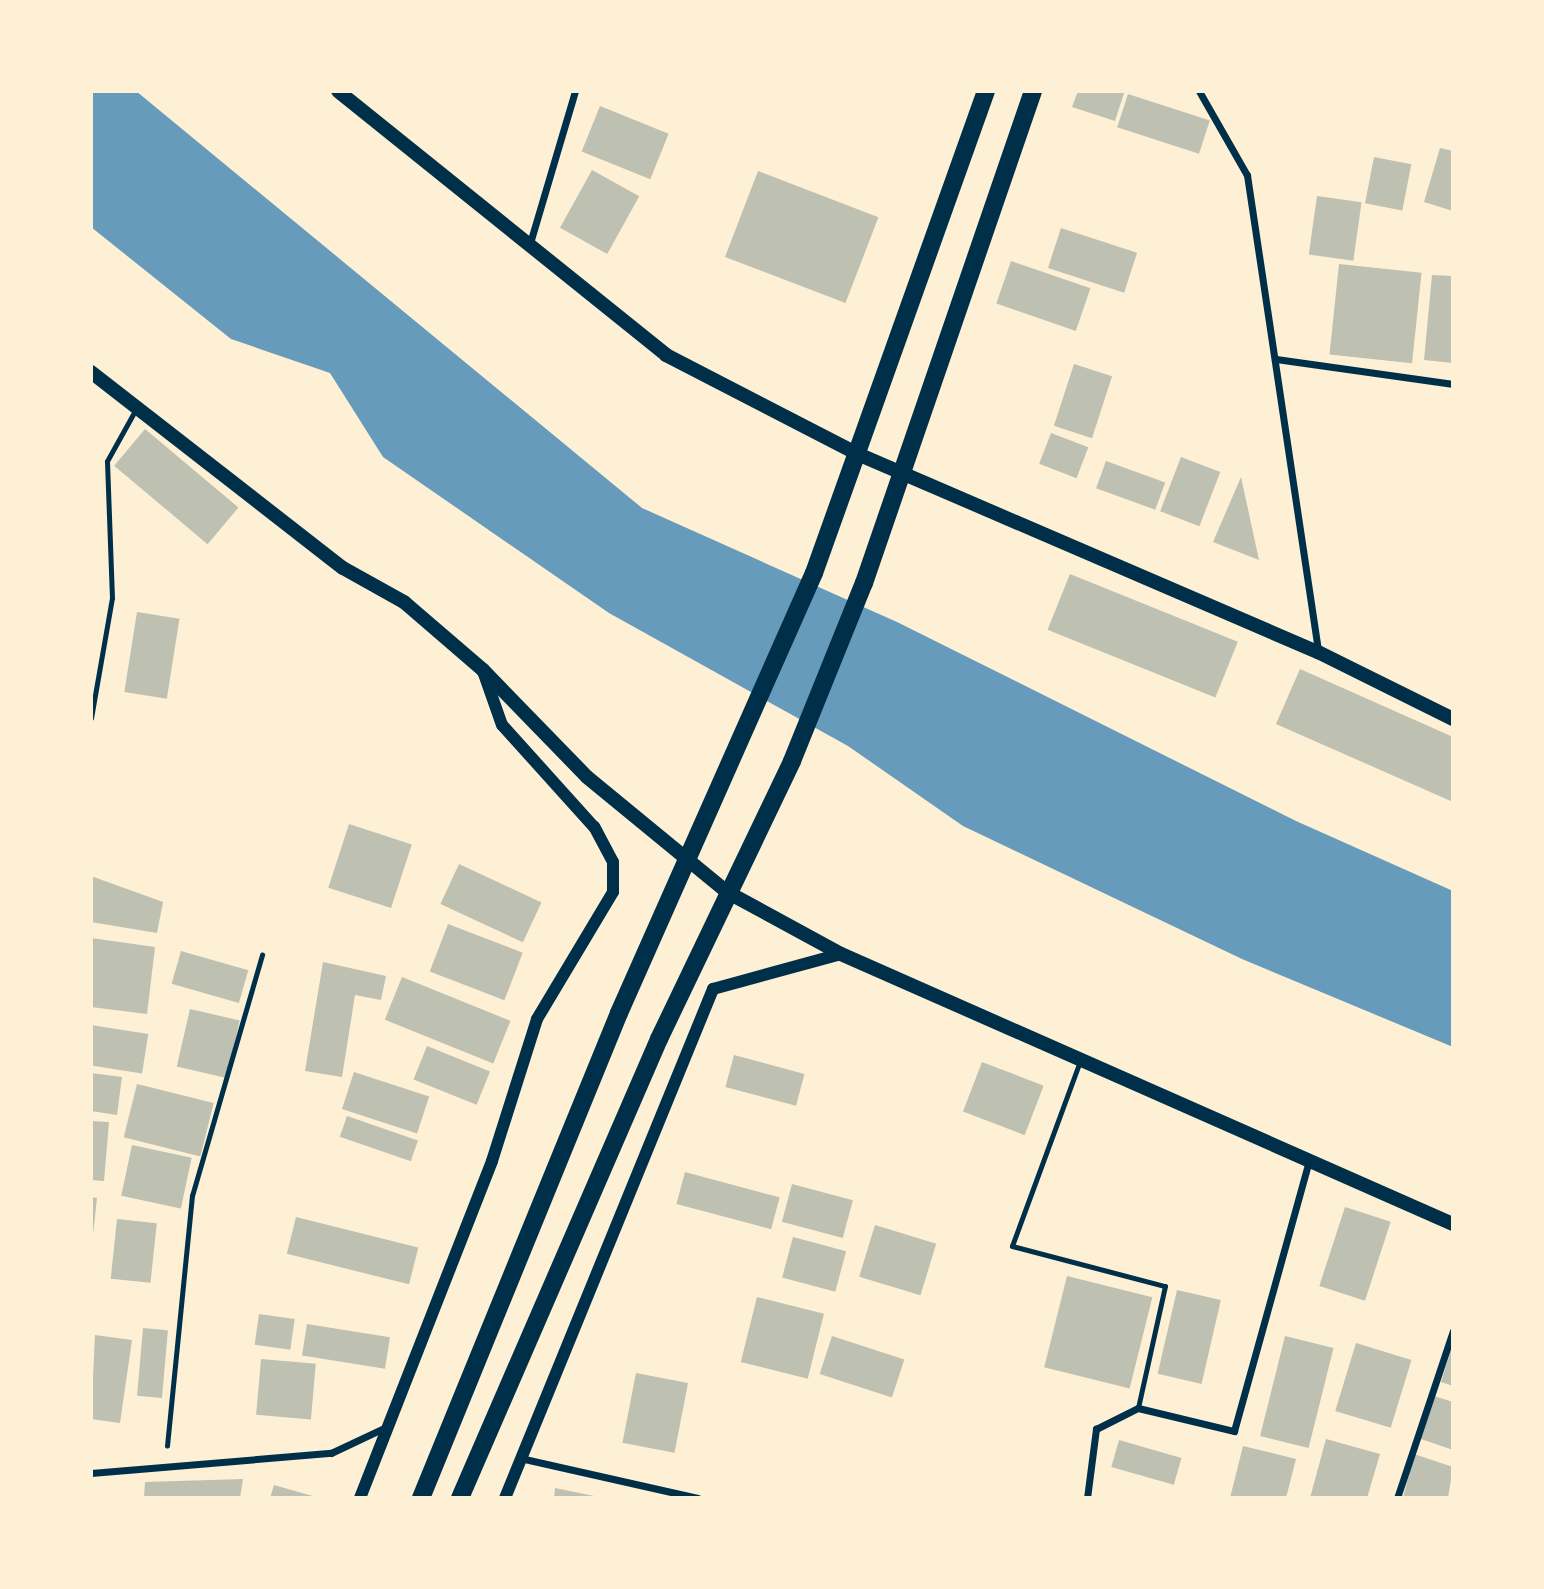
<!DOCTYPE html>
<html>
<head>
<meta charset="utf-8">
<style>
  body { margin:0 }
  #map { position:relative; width:1544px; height:1589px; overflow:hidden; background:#fdf0d5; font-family:Quicksand,sans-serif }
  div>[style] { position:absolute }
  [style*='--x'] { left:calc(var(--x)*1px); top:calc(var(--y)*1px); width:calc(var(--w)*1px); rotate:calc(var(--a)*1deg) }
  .water>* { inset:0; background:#669bbc }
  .building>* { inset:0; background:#bec0b2; transform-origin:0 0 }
  .path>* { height:4.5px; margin:-2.25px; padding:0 2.25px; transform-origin:2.25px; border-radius:2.25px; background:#003049 }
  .service>* { height:5px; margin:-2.5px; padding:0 2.5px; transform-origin:2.5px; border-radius:2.5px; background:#003049 }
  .minor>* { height:7px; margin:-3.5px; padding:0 3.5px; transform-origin:3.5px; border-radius:3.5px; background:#003049 }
  .tertiary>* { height:12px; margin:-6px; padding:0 6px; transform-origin:6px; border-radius:6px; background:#003049 }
  .secondary>* { height:14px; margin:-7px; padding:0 7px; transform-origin:7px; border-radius:7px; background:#003049 }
  .primary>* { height:18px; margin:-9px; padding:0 9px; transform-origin:9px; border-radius:9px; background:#003049 }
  span { translate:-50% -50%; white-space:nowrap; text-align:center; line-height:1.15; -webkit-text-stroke:7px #fdf0d5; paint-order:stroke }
  .frame { position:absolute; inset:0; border:93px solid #fdf0d5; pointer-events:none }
</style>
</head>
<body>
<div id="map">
  <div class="water">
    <div style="clip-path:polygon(91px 91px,136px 91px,642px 508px,897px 622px,1296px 821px,1453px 891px,1453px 1047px,1242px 959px,963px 826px,848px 746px,609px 613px,383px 457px,330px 373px,231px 339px,91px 227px)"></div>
  </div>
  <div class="building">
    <div style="clip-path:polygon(1078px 91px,1124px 93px,1115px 121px,1072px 107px)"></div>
    <div style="left:1128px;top:94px;width:86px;height:35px;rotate:18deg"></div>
    <div style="left:600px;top:106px;width:74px;height:49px;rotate:22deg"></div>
    <div style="clip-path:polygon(1440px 148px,1453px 151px,1453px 211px,1424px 202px)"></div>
    <div style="left:1374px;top:157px;width:38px;height:47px;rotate:11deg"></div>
    <div style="left:592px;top:170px;width:54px;height:66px;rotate:29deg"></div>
    <div style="left:758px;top:171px;width:129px;height:92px;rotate:21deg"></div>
    <div style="left:1317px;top:196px;width:45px;height:59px;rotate:8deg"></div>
    <div style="left:1061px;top:228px;width:80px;height:42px;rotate:18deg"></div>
    <div style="left:1011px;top:261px;width:84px;height:45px;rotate:19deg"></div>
    <div style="left:1339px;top:264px;width:83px;height:91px;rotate:6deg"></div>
    <div style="clip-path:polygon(1432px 275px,1453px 276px,1453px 363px,1424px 360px)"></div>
    <div style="left:1074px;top:364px;width:40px;height:65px;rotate:18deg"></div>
    <div style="left:145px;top:429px;width:122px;height:48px;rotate:40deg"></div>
    <div style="left:1051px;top:433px;width:40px;height:33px;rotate:21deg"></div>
    <div style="left:1181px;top:457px;width:42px;height:58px;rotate:21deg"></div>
    <div style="left:1106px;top:461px;width:63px;height:29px;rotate:20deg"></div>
    <div style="clip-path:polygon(1241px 477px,1259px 560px,1213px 542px)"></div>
    <div style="left:1070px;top:574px;width:181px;height:60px;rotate:22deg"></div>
    <div style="left:137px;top:612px;width:43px;height:81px;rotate:9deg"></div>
    <div style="clip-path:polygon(1300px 669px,1453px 737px,1453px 802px,1276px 724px)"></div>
    <div style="left:349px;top:824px;width:66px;height:67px;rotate:18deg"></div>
    <div style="left:459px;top:864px;width:91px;height:44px;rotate:25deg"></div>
    <div style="clip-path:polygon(91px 876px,163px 902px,157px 933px,91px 922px)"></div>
    <div style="left:448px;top:924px;width:80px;height:51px;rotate:21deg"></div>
    <div style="clip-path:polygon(91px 938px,155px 947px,147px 1014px,91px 1007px)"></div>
    <div style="left:181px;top:951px;width:70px;height:34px;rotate:16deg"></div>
    <div style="clip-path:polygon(323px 962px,386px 976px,381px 1000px,355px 995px,342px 1077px,305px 1071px)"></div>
    <div style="left:402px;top:977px;width:117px;height:46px;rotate:22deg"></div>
    <div style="left:190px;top:1009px;width:51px;height:59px;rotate:13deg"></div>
    <div style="left:91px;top:1025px;width:58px;height:40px;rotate:9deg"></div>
    <div style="left:427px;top:1046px;width:68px;height:36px;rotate:22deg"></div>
    <div style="left:734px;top:1055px;width:73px;height:33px;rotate:15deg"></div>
    <div style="left:982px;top:1062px;width:66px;height:53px;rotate:21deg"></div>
    <div style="left:354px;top:1072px;width:79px;height:39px;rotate:18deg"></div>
    <div style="clip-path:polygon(91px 1073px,122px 1077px,117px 1115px,91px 1111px)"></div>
    <div style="left:137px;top:1084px;width:79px;height:55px;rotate:14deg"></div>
    <div style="left:347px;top:1116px;width:75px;height:22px;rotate:19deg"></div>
    <div style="clip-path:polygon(91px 1121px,109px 1122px,104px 1181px,91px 1180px)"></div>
    <div style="left:132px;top:1145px;width:61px;height:52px;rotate:12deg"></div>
    <div style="left:685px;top:1172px;width:98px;height:33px;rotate:15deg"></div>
    <div style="left:792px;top:1184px;width:63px;height:39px;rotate:15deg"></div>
    <div style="clip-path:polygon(91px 1197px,97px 1198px,93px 1235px,91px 1235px)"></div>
    <div style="left:1345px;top:1207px;width:48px;height:83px;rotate:18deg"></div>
    <div style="left:296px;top:1217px;width:126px;height:38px;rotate:14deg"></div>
    <div style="left:117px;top:1219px;width:40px;height:60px;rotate:6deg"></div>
    <div style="left:875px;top:1225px;width:64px;height:54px;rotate:17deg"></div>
    <div style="left:793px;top:1237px;width:55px;height:42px;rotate:15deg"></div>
    <div style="left:1067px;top:1276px;width:88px;height:94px;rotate:14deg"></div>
    <div style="left:1177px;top:1290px;width:45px;height:86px;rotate:13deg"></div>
    <div style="left:757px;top:1297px;width:69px;height:67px;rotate:14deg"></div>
    <div style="left:259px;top:1314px;width:36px;height:31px;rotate:8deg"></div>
    <div style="left:307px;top:1324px;width:84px;height:32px;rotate:9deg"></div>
    <div style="left:143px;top:1328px;width:25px;height:68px;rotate:5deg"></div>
    <div style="clip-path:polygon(95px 1335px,132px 1340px,120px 1423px,91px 1419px)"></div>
    <div style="left:832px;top:1336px;width:76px;height:40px;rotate:18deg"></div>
    <div style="left:1285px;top:1336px;width:50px;height:103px;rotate:14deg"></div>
    <div style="left:1356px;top:1343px;width:58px;height:71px;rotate:17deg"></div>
    <div style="clip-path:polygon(1452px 1347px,1453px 1347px,1453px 1386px,1441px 1382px)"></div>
    <div style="left:261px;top:1359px;width:55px;height:56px;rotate:5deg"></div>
    <div style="left:636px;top:1373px;width:53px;height:71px;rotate:11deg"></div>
    <div style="clip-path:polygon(1434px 1396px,1453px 1402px,1453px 1450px,1418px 1438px)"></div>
    <div style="clip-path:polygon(1326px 1439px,1380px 1454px,1367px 1498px,1310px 1498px)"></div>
    <div style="left:1119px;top:1440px;width:65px;height:28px;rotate:16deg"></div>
    <div style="clip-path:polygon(1243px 1446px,1296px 1459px,1286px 1498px,1230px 1498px)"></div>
    <div style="clip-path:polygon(1414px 1454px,1453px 1467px,1448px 1498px,1403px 1498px)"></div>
    <div style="clip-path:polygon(243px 1479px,240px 1498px,144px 1498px,145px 1482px)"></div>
    <div style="clip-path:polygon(274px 1485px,316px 1497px,316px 1498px,270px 1498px)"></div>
    <div style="clip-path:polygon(555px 1488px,599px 1497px,599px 1498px,554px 1498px)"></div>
  </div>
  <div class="path">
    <div style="--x:167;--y:1446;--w:251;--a:-84.3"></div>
    <div style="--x:192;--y:1196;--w:251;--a:-73.8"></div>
  </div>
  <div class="service">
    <div style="--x:91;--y:718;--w:122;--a:-80.1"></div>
    <div style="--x:112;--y:598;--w:137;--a:-92.1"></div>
    <div style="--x:107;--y:461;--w:60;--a:-60.9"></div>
    <div style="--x:1080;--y:1061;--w:197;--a:110.2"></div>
    <div style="--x:1012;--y:1246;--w:158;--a:14.7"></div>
    <div style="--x:1165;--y:1286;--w:125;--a:102.5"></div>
  </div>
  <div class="minor">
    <div style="--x:1199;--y:91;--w:97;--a:60.3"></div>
    <div style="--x:1247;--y:175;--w:482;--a:81.5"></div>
    <div style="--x:530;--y:243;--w:159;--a:-73.5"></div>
    <div style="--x:1276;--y:359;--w:179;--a:8"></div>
    <div style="--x:520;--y:1458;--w:182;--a:12.7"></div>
    <div style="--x:91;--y:1473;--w:241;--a:-4.8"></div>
    <div style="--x:331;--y:1453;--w:63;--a:-25.3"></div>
    <div style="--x:1087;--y:1498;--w:70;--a:-82.6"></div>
    <div style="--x:1096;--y:1429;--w:47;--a:-26.6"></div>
    <div style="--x:1138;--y:1408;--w:99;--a:13.5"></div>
    <div style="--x:1234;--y:1431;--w:280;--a:-74.5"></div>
    <div style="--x:1397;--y:1498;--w:176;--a:-71.5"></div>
  </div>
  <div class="tertiary">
    <div style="--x:360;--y:1498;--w:362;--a:-68.6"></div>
    <div style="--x:492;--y:1161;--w:149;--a:-72.4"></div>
    <div style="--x:537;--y:1019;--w:148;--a:-59.1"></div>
    <div style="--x:613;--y:892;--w:30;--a:-90"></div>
    <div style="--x:613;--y:862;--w:40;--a:-118"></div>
    <div style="--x:594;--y:827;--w:137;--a:-132"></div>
    <div style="--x:502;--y:725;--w:57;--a:-109.4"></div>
    <div style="--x:505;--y:1498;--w:550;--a:-67.77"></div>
    <div style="--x:713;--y:989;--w:133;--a:-15.3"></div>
  </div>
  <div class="secondary">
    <div style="--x:338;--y:91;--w:421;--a:38.8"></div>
    <div style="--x:666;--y:355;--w:218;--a:27.3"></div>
    <div style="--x:860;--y:455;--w:499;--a:23.3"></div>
    <div style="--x:1318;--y:652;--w:151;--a:26.4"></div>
    <div style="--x:91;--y:372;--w:319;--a:37.9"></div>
    <div style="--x:343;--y:568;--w:70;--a:29.1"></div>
    <div style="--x:404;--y:602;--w:104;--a:40.7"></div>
    <div style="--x:483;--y:670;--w:149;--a:45.8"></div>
    <div style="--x:587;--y:777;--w:181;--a:39.4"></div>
    <div style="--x:727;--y:892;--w:130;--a:28.5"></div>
    <div style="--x:841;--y:954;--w:669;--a:23.81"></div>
  </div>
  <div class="primary">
    <div style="--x:421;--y:1498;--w:524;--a:-67.79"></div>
    <div style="--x:619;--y:1013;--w:481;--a:-66.1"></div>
    <div style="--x:814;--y:573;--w:512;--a:-70.36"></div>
    <div style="--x:460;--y:1498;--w:500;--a:-66.56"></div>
    <div style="--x:659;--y:1039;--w:308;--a:-64.4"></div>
    <div style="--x:792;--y:761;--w:192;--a:-68"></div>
    <div style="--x:864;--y:583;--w:520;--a:-71.04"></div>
  </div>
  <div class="frame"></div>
</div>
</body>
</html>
